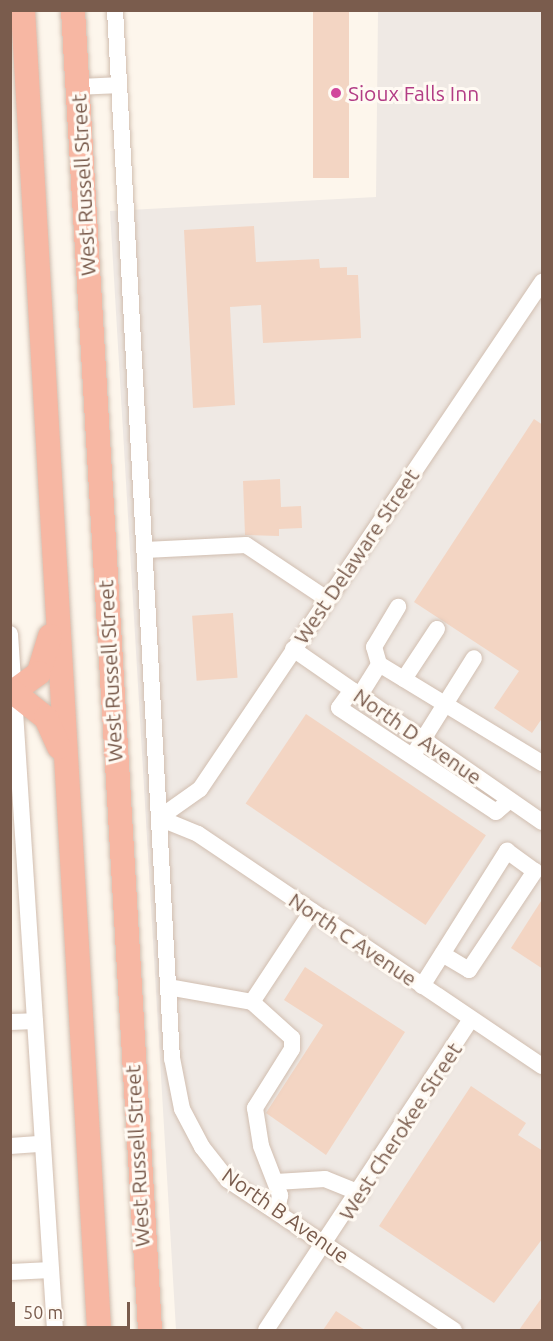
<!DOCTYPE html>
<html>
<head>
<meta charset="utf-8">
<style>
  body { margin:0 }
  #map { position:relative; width:553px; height:1341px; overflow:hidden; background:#fdf6ec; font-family:Ubuntu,sans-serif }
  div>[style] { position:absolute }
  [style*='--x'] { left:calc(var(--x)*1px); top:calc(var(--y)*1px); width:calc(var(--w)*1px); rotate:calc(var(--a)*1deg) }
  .industrial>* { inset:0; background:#efe9e4 }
  .building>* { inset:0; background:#f3d5c3; transform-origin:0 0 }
  .roads { filter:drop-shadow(0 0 2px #d1beb0) drop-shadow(0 0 2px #d1beb0) }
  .minor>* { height:16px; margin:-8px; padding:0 8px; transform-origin:8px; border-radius:8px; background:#fff }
  .highway>* { height:24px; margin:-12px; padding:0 12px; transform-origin:12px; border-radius:12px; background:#f7b7a3 }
  .dots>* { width:16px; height:16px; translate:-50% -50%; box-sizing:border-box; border:3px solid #fffaf3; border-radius:50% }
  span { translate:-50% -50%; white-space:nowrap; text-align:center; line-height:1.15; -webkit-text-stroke:6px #fffaf3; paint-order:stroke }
  .hotel-label { font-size:21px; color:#b23c85 }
  .left { translate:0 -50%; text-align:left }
  .street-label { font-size:21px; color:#7a5c4d }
  .frame { position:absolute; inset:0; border:12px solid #7a5c4d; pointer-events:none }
  .scale { position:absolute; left:12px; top:1302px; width:118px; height:27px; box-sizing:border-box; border:3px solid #7a5c4d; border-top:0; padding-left:8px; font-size:18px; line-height:21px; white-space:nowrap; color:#7a5c4d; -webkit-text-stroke:4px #fffaf3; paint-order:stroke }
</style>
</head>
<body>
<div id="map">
  <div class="industrial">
    <div style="clip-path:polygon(378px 11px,542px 11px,542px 1330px,176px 1330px,110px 211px,376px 197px)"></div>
  </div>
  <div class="building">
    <div style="left:313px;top:10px;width:36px;height:168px"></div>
    <div style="clip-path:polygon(254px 226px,256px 262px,319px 259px,320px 268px,347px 267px,347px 275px,358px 275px,361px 338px,263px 343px,261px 305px,230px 307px,235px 405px,193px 408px,184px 230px)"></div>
    <div style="clip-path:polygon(534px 419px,543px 425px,543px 717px,532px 733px,494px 708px,519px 671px,414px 602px)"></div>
    <div style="clip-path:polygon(280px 479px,281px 507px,301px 506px,302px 528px,279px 529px,279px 536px,245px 535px,243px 481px)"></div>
    <div style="left:233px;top:613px;width:65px;height:41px;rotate:86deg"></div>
    <div style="left:306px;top:714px;width:217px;height:108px;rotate:34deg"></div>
    <div style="clip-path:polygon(543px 898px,543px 969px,511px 948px)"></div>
    <div style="clip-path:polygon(305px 967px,405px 1032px,326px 1155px,266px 1113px,323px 1025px,284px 1000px)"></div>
    <div style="clip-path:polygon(471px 1086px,526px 1123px,518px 1135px,543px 1151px,543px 1238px,494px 1303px,379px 1226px)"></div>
    <div style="clip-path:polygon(543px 1296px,543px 1330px,519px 1330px)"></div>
    <div style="clip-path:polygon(336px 1311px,365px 1330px,323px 1330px)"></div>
  </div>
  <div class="roads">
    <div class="minor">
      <div style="--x:115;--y:10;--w:1050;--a:86.89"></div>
      <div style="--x:172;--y:1058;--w:52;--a:78.9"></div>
      <div style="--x:182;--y:1109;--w:43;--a:62.2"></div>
      <div style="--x:202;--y:1147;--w:42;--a:51.8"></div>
      <div style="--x:228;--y:1180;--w:271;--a:33.6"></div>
      <div style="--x:77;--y:87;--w:42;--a:-2.7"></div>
      <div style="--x:145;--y:550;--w:101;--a:-2.8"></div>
      <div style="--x:246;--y:545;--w:97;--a:33.7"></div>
      <div style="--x:10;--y:634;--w:697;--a:86.3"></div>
      <div style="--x:293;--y:649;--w:303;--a:34.8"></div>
      <div style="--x:379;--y:664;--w:18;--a:-106"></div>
      <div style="--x:374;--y:647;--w:47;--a:-59"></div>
      <div style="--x:404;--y:679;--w:60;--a:-56.6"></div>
      <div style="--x:352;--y:690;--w:22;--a:126"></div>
      <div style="--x:339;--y:708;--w:188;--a:33.5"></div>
      <div style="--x:496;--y:812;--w:18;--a:-41"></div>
      <div style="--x:360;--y:695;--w:36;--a:-58"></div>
      <div style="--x:379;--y:664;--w:191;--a:31.3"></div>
      <div style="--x:417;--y:749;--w:107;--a:-57.9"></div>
      <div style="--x:159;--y:818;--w:50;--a:-35.3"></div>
      <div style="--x:200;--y:789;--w:612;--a:-56"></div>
      <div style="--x:159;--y:818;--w:42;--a:22.3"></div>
      <div style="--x:198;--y:834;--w:415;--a:34"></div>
      <div style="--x:422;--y:986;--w:160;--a:-57.8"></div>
      <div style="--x:507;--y:851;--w:34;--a:36"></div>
      <div style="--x:535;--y:871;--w:119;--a:123.7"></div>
      <div style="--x:469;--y:970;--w:31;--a:-149"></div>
      <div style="--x:168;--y:987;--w:85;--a:10.1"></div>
      <div style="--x:252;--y:1002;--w:109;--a:-56.6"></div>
      <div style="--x:252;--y:1002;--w:54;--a:42"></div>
      <div style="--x:292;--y:1038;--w:11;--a:90"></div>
      <div style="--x:292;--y:1049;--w:70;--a:122.1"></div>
      <div style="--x:255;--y:1108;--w:38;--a:81"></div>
      <div style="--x:261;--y:1146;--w:53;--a:68.8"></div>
      <div style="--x:280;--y:1195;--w:17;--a:100"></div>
      <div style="--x:10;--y:1022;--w:25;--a:-2"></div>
      <div style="--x:10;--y:1146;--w:32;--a:-4"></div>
      <div style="--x:276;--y:1182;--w:49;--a:-3.5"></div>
      <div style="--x:325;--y:1179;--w:38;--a:22"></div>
      <div style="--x:10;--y:1272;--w:41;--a:-2.8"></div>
      <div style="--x:266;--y:1330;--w:372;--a:-56.6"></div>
    </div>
    <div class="highway">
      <div style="--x:23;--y:10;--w:1322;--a:86.7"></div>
      <div style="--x:73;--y:10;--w:1322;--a:86.66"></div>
      <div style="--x:50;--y:636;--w:39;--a:107"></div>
      <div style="--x:39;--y:673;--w:32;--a:144"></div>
      <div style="--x:13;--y:692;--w:42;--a:38.2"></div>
      <div style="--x:46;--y:718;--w:32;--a:66"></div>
    </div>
  </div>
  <div class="dots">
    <div style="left:336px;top:93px;background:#d1479c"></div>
  </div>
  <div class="hotel-label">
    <span class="left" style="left:348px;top:93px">Sioux Falls Inn</span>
  </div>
  <div class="street-label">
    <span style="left:83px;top:185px;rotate:-93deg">West Russell Street</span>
    <span style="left:356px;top:556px;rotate:-56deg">West Delaware Street</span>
    <span style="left:110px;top:671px;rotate:-93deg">West Russell Street</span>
    <span style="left:418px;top:736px;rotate:35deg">North D Avenue</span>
    <span style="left:353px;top:939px;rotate:34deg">North C Avenue</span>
    <span style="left:400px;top:1131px;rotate:-57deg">West Cherokee Street</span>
    <span style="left:137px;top:1156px;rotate:-93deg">West Russell Street</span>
    <span style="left:286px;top:1215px;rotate:35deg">North B Avenue</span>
  </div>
  <div class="frame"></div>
  <div class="scale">50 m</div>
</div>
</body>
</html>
